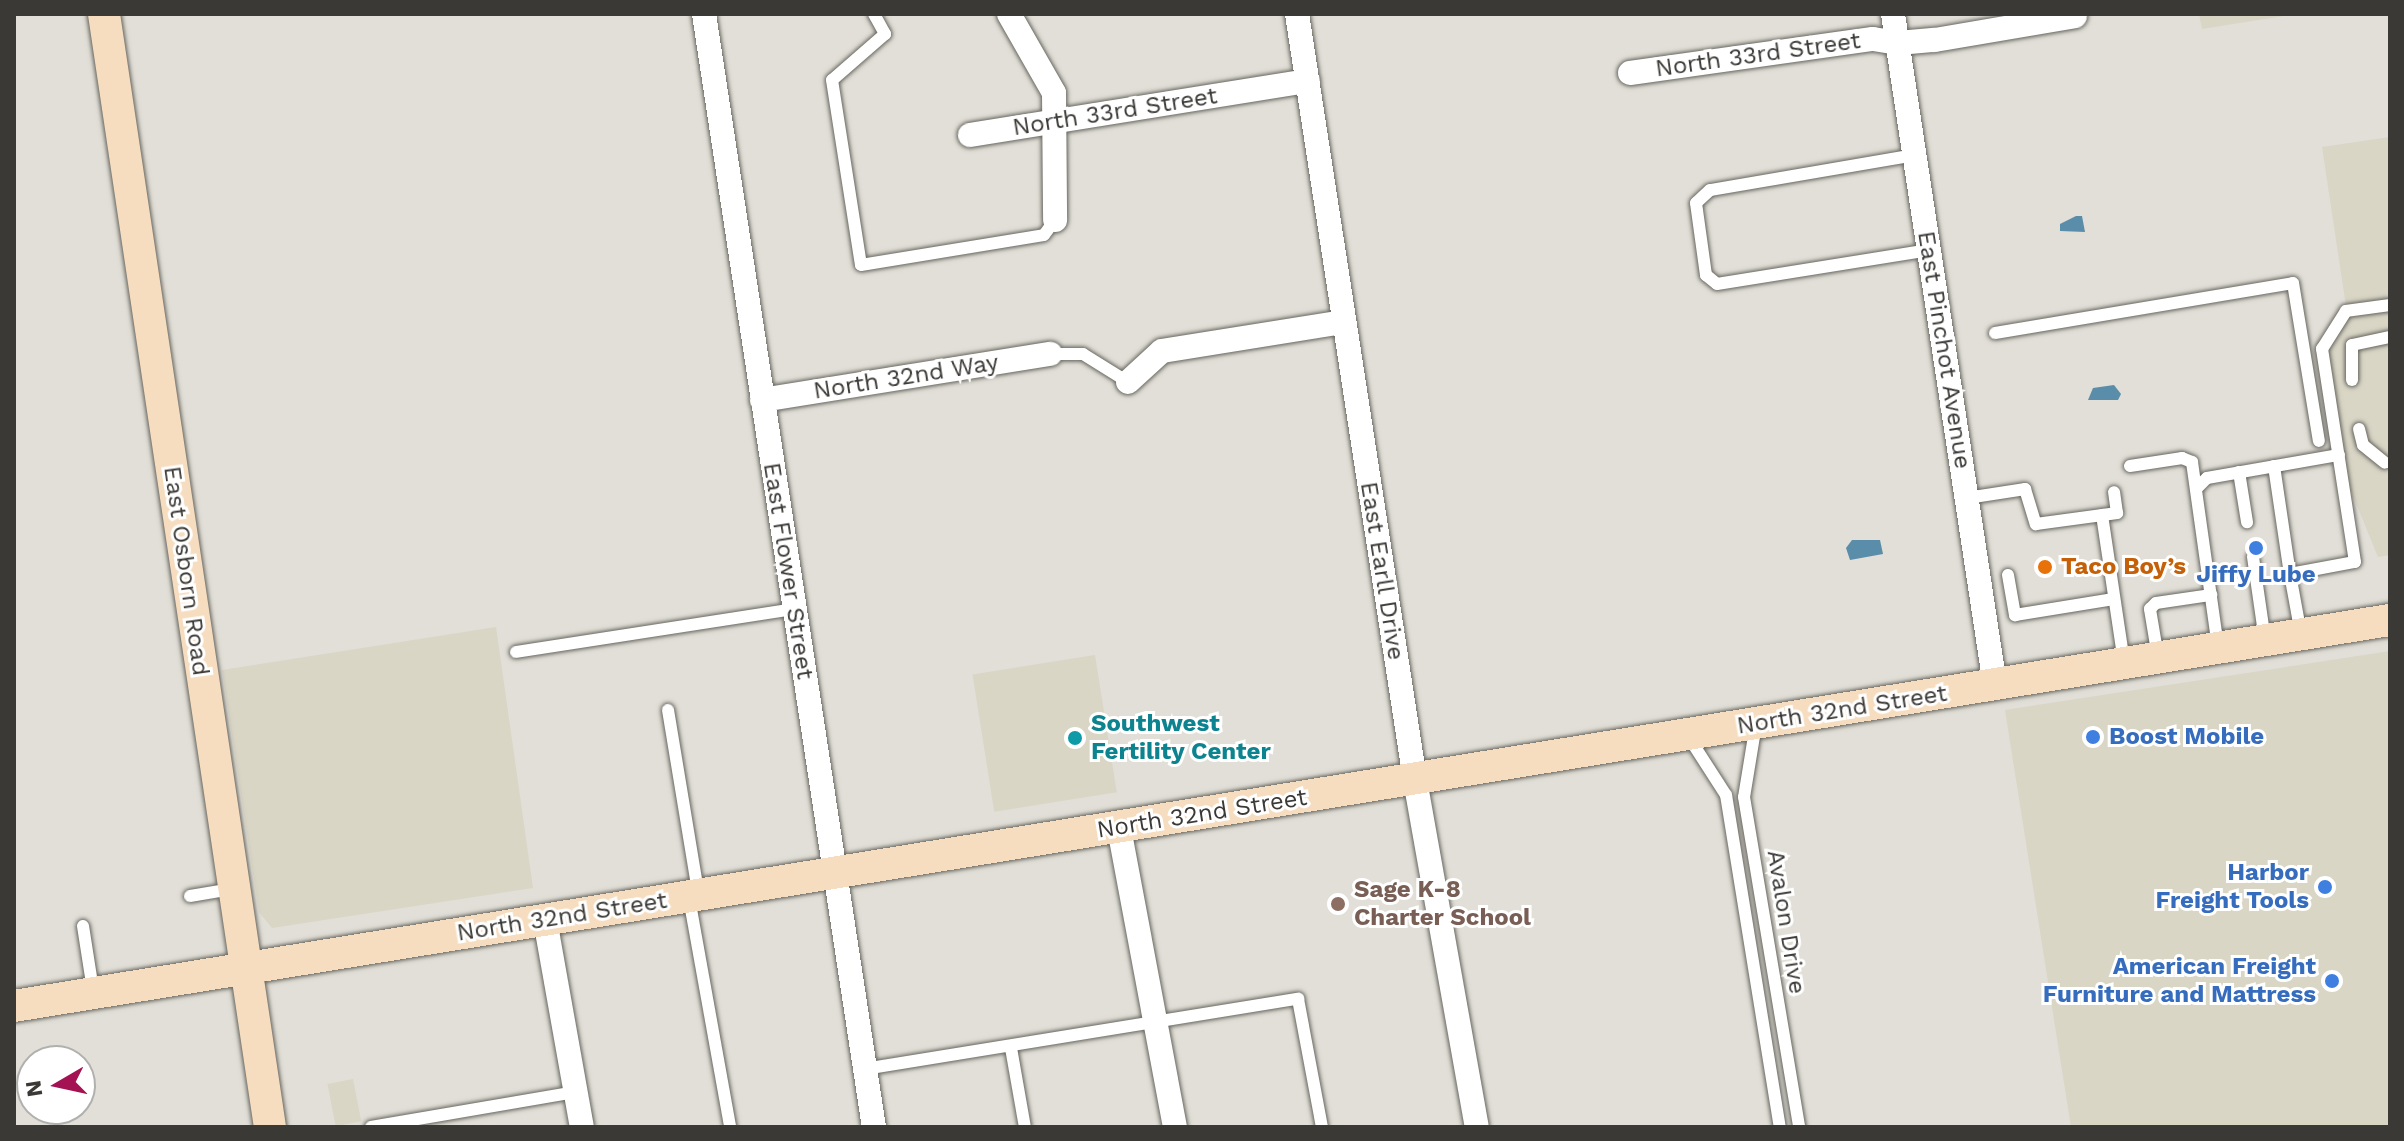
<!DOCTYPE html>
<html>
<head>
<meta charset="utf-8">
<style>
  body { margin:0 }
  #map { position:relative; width:2404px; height:1141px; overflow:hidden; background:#e1dfd7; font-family:"Work Sans",sans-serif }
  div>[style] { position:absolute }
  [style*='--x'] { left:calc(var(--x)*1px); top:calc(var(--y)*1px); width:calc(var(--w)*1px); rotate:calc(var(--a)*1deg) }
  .built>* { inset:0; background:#d9d6c6; transform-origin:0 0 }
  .water>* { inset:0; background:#598da9 }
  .roads { filter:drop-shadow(0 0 2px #67665f) drop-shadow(0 0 2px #67665f) }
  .service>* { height:12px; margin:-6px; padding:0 6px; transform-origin:6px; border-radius:6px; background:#fff }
  .minor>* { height:24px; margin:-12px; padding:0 12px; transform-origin:12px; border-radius:12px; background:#fff }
  .secondary>* { height:32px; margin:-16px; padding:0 16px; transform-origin:16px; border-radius:16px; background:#f6ddc0 }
  .dots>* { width:22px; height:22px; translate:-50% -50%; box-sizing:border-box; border:4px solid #fff; border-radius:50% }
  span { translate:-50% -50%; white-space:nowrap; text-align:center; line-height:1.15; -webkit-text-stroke:6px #fff; paint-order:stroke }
  .street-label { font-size:24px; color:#3a3936 }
  .food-label { font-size:24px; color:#c56008; font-weight:700 }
  .left { translate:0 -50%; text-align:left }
  .shop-label { font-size:24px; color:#366cbe; font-weight:700 }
  .right { translate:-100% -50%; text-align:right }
  .culture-label { font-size:24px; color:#0d838f; font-weight:700 }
  .education-label { font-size:24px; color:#785e54; font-weight:700 }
  .frame { position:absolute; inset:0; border:16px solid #3a3936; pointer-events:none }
  .north { position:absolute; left:16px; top:1045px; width:80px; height:80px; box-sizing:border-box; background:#fff; border:2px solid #b0b0af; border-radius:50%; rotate:261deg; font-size:22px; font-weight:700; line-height:32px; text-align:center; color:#3a3936 }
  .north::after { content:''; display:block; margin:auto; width:28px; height:36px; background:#a41253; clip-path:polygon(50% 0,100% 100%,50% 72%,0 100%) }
</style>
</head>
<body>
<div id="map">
  <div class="built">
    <div style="clip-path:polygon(2199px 14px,2295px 14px,2202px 29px)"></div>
    <div style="clip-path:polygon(2390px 137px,2390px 555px,2378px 557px,2335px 452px,2319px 347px,2346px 306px,2322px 147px)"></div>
    <div style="clip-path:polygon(496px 627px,533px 888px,272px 928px,259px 912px,222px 670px)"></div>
    <div style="clip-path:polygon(2390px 651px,2390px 1127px,2071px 1127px,2005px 710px)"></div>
    <div style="left:1095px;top:655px;width:139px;height:124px;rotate:81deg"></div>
    <div style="left:353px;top:1079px;width:43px;height:26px;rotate:79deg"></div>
  </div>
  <div class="water">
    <div style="clip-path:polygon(2076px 216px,2082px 216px,2085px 232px,2060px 231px,2060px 224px)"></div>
    <div style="clip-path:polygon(2114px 385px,2121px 394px,2118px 400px,2088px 400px,2093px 388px)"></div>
    <div style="clip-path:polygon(1852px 540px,1880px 540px,1883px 554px,1850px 560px,1846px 548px)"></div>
  </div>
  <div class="roads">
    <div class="service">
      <div style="--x:874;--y:14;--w:23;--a:61"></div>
      <div style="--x:885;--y:34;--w:70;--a:139"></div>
      <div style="--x:832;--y:80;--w:187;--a:81.1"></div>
      <div style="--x:861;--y:265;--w:185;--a:-9.3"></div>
      <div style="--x:1044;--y:235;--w:19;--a:-54"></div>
      <div style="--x:1915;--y:155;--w:208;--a:170.3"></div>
      <div style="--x:1710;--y:190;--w:19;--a:137"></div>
      <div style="--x:1696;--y:203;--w:73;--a:82.1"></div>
      <div style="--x:1706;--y:275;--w:14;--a:39"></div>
      <div style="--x:1717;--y:284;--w:215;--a:-9.1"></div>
      <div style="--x:1995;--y:333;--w:302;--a:-9.5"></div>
      <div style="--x:2293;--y:283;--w:160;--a:80.7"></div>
      <div style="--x:1050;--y:354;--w:33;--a:0"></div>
      <div style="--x:1083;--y:354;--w:53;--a:31.9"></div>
      <div style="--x:2352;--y:380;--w:35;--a:-90"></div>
      <div style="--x:2352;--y:345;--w:39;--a:-12"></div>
      <div style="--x:2359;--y:429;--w:16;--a:76"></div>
      <div style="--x:2363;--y:445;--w:28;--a:39"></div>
      <div style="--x:2130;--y:466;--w:53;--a:-8.7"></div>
      <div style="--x:2182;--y:458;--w:11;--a:22"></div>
      <div style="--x:2192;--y:462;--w:188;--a:82"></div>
      <div style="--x:2274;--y:466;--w:109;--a:81.6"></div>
      <div style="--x:2239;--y:472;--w:51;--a:80.9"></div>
      <div style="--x:2197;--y:488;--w:14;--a:-45"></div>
      <div style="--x:2207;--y:478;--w:134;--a:-9.9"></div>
      <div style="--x:1967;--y:498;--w:59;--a:-8.8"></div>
      <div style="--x:2025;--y:489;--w:37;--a:73"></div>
      <div style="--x:2036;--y:524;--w:82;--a:-7.7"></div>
      <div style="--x:2117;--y:513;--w:21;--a:-98"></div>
      <div style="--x:2102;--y:515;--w:149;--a:81.5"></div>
      <div style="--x:2253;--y:557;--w:84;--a:81.8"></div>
      <div style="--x:2008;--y:575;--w:41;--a:80.1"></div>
      <div style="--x:2015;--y:615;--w:100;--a:-9.2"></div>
      <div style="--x:2301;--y:634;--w:61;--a:-100.4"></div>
      <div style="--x:2290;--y:574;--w:66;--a:-10.5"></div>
      <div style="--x:2355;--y:562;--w:216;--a:-98.8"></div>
      <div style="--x:2322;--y:349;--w:45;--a:-57.7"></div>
      <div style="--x:2346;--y:311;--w:44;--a:-7.8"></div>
      <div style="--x:516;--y:652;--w:281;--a:-8.8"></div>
      <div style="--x:2158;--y:657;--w:49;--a:-99.5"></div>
      <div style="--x:2150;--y:609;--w:8;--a:-45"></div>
      <div style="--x:2156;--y:603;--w:56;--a:-8.3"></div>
      <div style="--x:668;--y:710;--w:184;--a:80.6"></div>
      <div style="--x:1756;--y:724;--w:74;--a:99.3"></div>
      <div style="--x:1744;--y:797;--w:335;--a:80.5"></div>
      <div style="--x:1688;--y:736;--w:70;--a:57.2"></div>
      <div style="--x:1726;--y:795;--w:336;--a:80.8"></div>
      <div style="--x:190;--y:896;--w:43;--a:-9.5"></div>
      <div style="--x:689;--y:898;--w:233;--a:79.8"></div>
      <div style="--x:83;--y:926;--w:65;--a:81.1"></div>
      <div style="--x:1011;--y:1048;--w:80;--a:80"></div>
      <div style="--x:864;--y:1069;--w:440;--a:-9.2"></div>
      <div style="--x:1298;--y:999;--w:130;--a:79.4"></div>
      <div style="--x:371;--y:1127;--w:208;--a:-9.7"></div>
    </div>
    <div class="minor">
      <div style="--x:704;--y:14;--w:1126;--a:81.32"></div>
      <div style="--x:1009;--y:14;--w:91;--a:60.3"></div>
      <div style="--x:1054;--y:93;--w:127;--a:89.5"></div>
      <div style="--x:1297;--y:14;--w:775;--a:81.24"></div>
      <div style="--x:1415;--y:780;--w:352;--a:79.9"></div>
      <div style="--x:1893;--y:14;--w:679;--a:81.36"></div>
      <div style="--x:1630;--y:73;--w:245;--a:-8"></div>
      <div style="--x:1873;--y:39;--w:25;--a:9"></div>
      <div style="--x:1898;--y:43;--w:37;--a:-5"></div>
      <div style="--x:1935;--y:40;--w:142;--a:-9.7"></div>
      <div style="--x:970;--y:135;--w:342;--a:-9.1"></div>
      <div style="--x:1128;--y:382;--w:46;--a:-42.4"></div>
      <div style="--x:1162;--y:351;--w:184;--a:-9.1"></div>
      <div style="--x:762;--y:400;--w:292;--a:-9.1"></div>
      <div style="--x:1119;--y:828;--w:304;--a:79.4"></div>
      <div style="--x:545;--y:920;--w:210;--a:79.9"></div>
    </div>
    <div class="secondary">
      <div style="--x:104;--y:14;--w:1125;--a:81.52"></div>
      <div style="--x:14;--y:1006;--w:2407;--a:-9.23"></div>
    </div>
  </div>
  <div class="dots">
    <div style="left:2256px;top:548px;background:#3f7fe0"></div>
    <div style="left:2045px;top:567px;background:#e8710a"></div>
    <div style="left:2093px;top:737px;background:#3f7fe0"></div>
    <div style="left:1075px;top:738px;background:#0f9aa8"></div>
    <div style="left:2325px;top:887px;background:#3f7fe0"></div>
    <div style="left:1338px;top:904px;background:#8d6e63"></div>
    <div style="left:2332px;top:981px;background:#3f7fe0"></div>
  </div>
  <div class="street-label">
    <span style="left:1758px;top:55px;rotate:-8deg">North 33rd Street</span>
    <span style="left:1115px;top:112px;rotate:-9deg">North 33rd Street</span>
    <span style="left:1944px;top:350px;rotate:81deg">East Pinchot Avenue</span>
    <span style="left:906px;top:377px;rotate:-9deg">North 32nd Way</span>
    <span style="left:186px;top:571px;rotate:82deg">East Osborn Road</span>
    <span style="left:788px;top:571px;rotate:81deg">East Flower Street</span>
    <span style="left:1382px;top:571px;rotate:81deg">East Earll Drive</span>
    <span style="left:1842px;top:710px;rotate:-9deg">North 32nd Street</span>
    <span style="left:1202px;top:814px;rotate:-9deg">North 32nd Street</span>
    <span style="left:562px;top:917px;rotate:-9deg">North 32nd Street</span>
    <span style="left:1786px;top:922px;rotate:81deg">Avalon Drive</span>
  </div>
  <div class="food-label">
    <span class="left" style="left:2061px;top:567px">Taco Boy’s</span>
  </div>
  <div class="shop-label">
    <span style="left:2256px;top:575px">Jiffy Lube</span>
    <span class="left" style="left:2109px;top:737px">Boost Mobile</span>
    <span class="right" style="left:2309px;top:887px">Harbor<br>Freight Tools</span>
    <span class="right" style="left:2316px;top:981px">American Freight<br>Furniture and Mattress</span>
  </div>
  <div class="culture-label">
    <span class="left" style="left:1091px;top:738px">Southwest<br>Fertility Center</span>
  </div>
  <div class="education-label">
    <span class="left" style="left:1354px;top:904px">Sage K-8<br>Charter School</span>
  </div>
  <div class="frame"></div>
  <div class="north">N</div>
</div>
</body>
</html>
